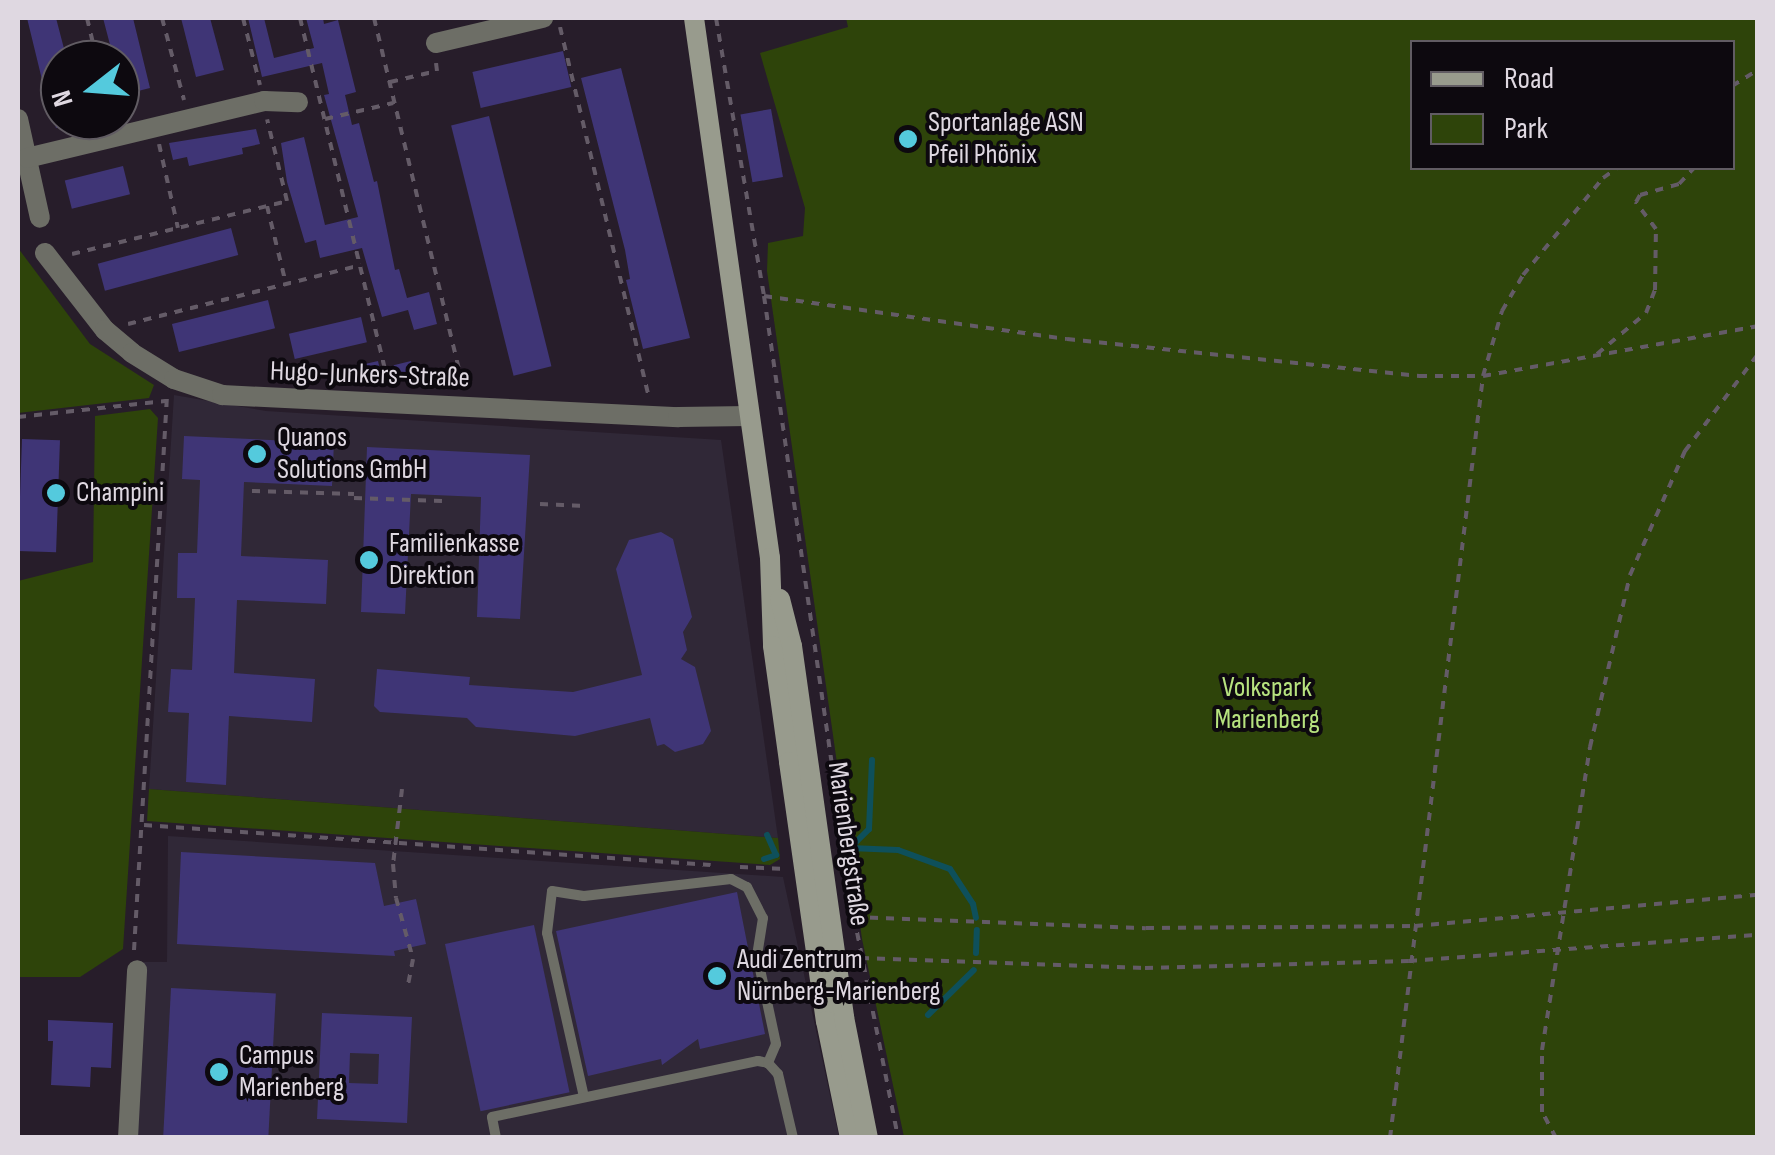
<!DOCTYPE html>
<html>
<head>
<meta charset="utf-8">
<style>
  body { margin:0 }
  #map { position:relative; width:1775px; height:1155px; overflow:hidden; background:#271d2a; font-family:"Sofia Sans Condensed",sans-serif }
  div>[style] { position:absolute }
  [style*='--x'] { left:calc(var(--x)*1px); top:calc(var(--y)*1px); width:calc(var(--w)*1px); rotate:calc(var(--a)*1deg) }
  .commercial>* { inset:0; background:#302837 }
  .green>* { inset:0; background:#2e440a }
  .stream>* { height:6px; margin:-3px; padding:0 3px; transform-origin:3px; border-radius:3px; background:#0e505b }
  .building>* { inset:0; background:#3f3576; transform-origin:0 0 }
  .path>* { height:4px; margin-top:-2px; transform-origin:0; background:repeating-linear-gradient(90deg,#645b67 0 8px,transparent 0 16px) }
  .service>* { height:10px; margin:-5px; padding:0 5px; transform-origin:5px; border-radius:5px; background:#6d6e66 }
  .minor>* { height:20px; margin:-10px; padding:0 10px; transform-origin:10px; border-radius:10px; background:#6d6e66 }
  .secondary>* { height:20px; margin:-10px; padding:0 10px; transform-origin:10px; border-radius:10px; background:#989b8d }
  .dots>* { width:28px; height:28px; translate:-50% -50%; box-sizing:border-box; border:5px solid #0d090f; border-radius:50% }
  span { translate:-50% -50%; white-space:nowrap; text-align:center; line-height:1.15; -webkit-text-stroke:8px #0d090f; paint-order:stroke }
  .poi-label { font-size:28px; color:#dfd8e1 }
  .left { translate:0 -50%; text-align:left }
  .street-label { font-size:28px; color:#dfd8e1 }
  .park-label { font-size:28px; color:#b7e37f }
  .frame { position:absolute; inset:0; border:20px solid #dfd8e1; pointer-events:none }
  .legend { position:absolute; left:1410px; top:40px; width:325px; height:130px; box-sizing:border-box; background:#0d090f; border:2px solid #615c63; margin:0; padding:12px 18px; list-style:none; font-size:30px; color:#dfd8e1 }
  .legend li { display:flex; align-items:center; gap:20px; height:50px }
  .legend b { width:50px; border:2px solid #615c63 }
  .north { position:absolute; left:40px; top:40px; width:100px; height:100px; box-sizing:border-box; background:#0d090f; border:2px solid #615c63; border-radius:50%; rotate:253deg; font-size:28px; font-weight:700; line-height:40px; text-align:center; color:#dfd8e1 }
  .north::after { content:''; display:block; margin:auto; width:35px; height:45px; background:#54cadd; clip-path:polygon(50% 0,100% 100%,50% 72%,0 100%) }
</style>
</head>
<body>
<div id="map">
  <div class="commercial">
    <div style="clip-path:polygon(174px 395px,266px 411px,721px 440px,778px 838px,149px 789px)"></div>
    <div style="clip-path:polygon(168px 836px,783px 877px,839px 1137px,135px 1138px,142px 962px,167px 962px)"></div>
  </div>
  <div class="green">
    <div style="clip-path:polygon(evenodd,846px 18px,1757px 18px,1757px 1137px,904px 1137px,862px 939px,767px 271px,768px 243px,803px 236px,805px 208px,760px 53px,848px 27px,846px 18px,1412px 42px,1732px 42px,1732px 168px,1412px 168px,1412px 42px)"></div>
    <div style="clip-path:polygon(18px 248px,90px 344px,154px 385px,149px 398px,18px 413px)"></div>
    <div style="clip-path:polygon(150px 409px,158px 418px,123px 949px,80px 977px,18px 977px,18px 581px,93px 562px,95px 416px)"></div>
    <div style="clip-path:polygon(149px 789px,778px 838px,780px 859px,770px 865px,147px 821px)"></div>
  </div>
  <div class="stream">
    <div style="--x:851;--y:847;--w:25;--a:-45"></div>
    <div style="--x:869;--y:829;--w:69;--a:-87.5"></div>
    <div style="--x:850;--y:848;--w:48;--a:2.4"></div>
    <div style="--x:898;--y:850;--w:55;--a:20.1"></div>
    <div style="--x:950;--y:869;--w:42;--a:56.7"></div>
    <div style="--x:973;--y:904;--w:14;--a:78"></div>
    <div style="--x:764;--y:859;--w:13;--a:-18"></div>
    <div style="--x:776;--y:855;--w:22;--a:-114"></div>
    <div style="--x:976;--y:953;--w:23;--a:-88"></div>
    <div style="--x:928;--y:1015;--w:64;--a:-44.4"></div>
  </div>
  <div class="building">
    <div style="clip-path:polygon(27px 18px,56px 18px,67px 60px,60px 60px,60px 127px,56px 128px,45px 92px)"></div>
    <div style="clip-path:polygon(103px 18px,133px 18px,150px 88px,122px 95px,120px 60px,114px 60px)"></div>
    <div style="clip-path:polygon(181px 18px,210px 18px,224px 70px,196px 77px)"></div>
    <div style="clip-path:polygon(248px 18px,264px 18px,274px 58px,314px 48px,306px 18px,323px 18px,324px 24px,338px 20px,356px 92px,345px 95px,352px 125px,359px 123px,374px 182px,377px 181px,395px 270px,399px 269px,407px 298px,429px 292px,437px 324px,414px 330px,408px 310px,382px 317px,362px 248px,320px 258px,316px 240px,305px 243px,287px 182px,281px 143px,304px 137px,325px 225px,358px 217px,324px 95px,329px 94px,322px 63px,262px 77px)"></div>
    <div style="left:563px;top:51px;width:37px;height:93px;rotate:77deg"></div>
    <div style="clip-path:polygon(621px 68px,690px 338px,643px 349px,626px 280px,630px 279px,625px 250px,581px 78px)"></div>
    <div style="left:771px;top:109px;width:69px;height:31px;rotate:80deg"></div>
    <div style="left:489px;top:116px;width:258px;height:39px;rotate:76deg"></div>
    <div style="clip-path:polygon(256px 129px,260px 144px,242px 148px,243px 154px,189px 166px,187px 157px,173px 160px,169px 143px)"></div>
    <div style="left:123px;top:166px;width:29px;height:60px;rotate:76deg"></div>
    <div style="left:231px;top:228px;width:28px;height:138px;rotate:75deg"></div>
    <div style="left:268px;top:300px;width:29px;height:99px;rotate:76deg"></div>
    <div style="left:361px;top:317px;width:26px;height:74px;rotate:77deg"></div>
    <div style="left:378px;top:361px;width:17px;height:19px;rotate:77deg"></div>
    <div style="left:411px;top:361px;width:16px;height:18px;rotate:76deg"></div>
    <div style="clip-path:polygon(184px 436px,334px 443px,332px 486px,244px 482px,241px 556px,328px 560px,326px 604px,237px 600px,234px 673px,315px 679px,312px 722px,229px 716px,226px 785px,186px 782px,189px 713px,168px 712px,171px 669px,192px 670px,195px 598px,177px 598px,178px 553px,197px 553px,200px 480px,182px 479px)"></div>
    <div style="left:22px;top:439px;width:38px;height:112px;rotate:2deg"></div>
    <div style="clip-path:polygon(367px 447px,530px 455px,520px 619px,477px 617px,481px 497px,411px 494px,405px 614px,361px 612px)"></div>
    <div style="clip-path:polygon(661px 532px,673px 539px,692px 617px,683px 632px,687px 650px,681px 659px,695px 667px,711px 731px,703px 744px,675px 752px,664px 744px,657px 746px,650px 718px,575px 736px,476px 727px,467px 718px,380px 712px,374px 706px,377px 669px,470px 677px,469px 685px,573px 692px,642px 675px,616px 569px,629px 540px)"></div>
    <div style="clip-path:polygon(181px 852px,375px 863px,384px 906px,416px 899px,426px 944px,394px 951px,395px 956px,177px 944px)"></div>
    <div style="clip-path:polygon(737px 892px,765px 1034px,700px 1049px,698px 1039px,662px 1065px,661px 1059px,588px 1076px,556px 931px)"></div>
    <div style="left:534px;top:925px;width:171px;height:91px;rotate:78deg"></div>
    <div style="left:171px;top:988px;width:105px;height:150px;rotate:3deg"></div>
    <div style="clip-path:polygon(evenodd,322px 1013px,412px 1017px,407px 1123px,317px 1119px,322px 1013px,350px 1053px,379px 1054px,378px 1084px,349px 1083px,350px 1053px)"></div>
    <div style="clip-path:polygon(48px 1020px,113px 1023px,111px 1068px,91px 1067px,90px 1087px,51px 1085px,53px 1041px,48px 1041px)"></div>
  </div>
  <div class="path">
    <div style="--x:87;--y:18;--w:43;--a:76.6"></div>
    <div style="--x:162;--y:18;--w:85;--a:75"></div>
    <div style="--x:243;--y:18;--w:69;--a:75.8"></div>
    <div style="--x:300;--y:18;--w:374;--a:76.4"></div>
    <div style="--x:374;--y:18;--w:379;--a:76.4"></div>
    <div style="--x:716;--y:18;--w:282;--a:80.2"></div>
    <div style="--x:764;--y:296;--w:627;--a:81.75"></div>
    <div style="--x:854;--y:917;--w:225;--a:78.7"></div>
    <div style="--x:560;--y:27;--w:381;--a:76.5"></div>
    <div style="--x:390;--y:82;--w:48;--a:-13.2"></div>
    <div style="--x:437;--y:71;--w:8;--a:-97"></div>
    <div style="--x:1732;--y:86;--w:31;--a:-32"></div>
    <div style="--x:325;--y:119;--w:70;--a:-13.2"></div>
    <div style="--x:159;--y:144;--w:86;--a:77.3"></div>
    <div style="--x:267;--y:206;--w:80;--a:76.3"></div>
    <div style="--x:72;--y:254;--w:221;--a:-13.8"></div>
    <div style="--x:287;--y:201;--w:84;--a:-103.7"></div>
    <div style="--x:764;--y:296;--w:306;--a:8.1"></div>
    <div style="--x:1067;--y:339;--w:354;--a:6"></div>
    <div style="--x:1419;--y:376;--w:64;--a:0"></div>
    <div style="--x:1483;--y:376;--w:280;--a:-10.3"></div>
    <div style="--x:128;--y:324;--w:240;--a:-14.2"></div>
    <div style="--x:1597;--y:354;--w:64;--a:-39.9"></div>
    <div style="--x:1646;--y:313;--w:25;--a:-69"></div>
    <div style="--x:1655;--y:290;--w:61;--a:-89.1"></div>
    <div style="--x:1656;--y:229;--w:34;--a:-127"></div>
    <div style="--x:1636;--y:202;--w:8;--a:-60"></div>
    <div style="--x:1640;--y:195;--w:41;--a:-15.8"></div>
    <div style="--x:1679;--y:184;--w:22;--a:-47"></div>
    <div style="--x:18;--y:417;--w:148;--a:-6.2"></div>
    <div style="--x:252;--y:491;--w:102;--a:1.7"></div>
    <div style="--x:354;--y:498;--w:88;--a:2"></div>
    <div style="--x:540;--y:504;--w:45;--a:2.5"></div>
    <div style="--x:402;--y:789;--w:76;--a:96.8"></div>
    <div style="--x:393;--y:864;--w:34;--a:85"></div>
    <div style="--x:396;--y:898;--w:63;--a:74.4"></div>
    <div style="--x:413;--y:959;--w:26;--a:101"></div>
    <div style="--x:144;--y:825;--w:568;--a:4.04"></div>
    <div style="--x:740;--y:867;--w:46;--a:2.5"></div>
    <div style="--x:854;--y:917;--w:292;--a:2.2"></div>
    <div style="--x:1146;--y:928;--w:269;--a:-0.4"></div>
    <div style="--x:1415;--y:926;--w:344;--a:-5.2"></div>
    <div style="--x:134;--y:950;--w:555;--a:-86.59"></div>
    <div style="--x:861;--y:958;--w:284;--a:2"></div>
    <div style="--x:1145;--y:968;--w:264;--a:-1.5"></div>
    <div style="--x:1409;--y:961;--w:350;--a:-4.3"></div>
    <div style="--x:1390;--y:1138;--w:768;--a:-83.04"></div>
    <div style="--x:1483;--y:376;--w:68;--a:-73.7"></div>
    <div style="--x:1502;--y:311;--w:42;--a:-59.7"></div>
    <div style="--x:1523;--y:275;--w:126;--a:-50.5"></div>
    <div style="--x:1603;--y:178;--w:17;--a:-36"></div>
    <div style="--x:1556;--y:1138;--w:30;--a:-118"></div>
    <div style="--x:1542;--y:1112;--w:62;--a:-90"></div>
    <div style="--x:1542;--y:1050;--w:307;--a:-81"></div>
    <div style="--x:1590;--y:747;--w:177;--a:-76.9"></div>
    <div style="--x:1630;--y:575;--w:136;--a:-66.1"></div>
    <div style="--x:1685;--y:451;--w:121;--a:-53"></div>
  </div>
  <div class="service">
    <div style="--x:584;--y:1097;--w:168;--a:-102.7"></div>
    <div style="--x:547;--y:933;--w:42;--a:-83.2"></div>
    <div style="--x:552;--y:891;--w:32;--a:9"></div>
    <div style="--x:584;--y:896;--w:148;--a:-6.6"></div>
    <div style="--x:731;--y:879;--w:18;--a:27"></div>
    <div style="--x:747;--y:887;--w:35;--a:63"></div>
    <div style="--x:763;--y:918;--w:37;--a:99"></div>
    <div style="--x:757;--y:955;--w:91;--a:77.9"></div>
    <div style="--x:776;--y:1044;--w:21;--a:113"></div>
    <div style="--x:496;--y:1138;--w:21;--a:-101"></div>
    <div style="--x:492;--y:1117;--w:272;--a:-11.9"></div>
    <div style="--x:758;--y:1061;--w:10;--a:11"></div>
    <div style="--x:768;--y:1063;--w:15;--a:48"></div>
    <div style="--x:778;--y:1074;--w:66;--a:76.8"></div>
  </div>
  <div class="minor">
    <div style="--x:436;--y:43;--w:110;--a:-13.2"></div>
    <div style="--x:18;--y:119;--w:101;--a:77.5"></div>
    <div style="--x:27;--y:158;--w:244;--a:-13.5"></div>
    <div style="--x:264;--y:101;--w:34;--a:2"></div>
    <div style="--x:45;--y:253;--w:98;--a:52.1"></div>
    <div style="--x:105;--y:330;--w:35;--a:40"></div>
    <div style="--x:132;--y:353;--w:49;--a:31.8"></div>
    <div style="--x:174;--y:379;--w:51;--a:18.4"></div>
    <div style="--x:222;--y:395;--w:457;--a:2.8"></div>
    <div style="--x:678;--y:417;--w:71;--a:-0.8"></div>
    <div style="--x:128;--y:1138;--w:168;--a:-86.9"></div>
  </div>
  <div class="secondary">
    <div style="--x:694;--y:18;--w:545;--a:81.99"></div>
    <div style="--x:770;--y:558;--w:88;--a:88"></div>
    <div style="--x:773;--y:646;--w:117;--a:82.1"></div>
    <div style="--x:789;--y:762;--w:262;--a:81.9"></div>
    <div style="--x:826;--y:1021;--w:119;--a:78.4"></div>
    <div style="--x:780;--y:599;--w:49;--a:75.7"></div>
    <div style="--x:792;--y:646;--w:375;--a:82"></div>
    <div style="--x:844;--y:1017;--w:123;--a:78.8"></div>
  </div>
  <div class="dots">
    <div style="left:908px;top:139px;background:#54cadd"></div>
    <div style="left:257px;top:454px;background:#54cadd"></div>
    <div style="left:56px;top:493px;background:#54cadd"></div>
    <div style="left:369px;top:560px;background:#54cadd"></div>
    <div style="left:717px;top:976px;background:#54cadd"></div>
    <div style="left:219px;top:1072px;background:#54cadd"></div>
  </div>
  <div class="poi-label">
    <span class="left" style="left:928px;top:139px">Sportanlage ASN<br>Pfeil Phönix</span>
    <span class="left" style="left:277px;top:454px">Quanos<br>Solutions GmbH</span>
    <span class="left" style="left:76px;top:493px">Champini</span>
    <span class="left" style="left:389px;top:560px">Familienkasse<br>Direktion</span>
    <span class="left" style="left:737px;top:976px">Audi Zentrum<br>Nürnberg-Marienberg</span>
    <span class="left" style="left:239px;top:1072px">Campus<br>Marienberg</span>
  </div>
  <div class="street-label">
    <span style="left:370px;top:375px;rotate:2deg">Hugo-Junkers-Straße</span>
    <span style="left:848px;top:844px;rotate:82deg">Marienbergstraße</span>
  </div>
  <div class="park-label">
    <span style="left:1267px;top:704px">Volkspark<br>Marienberg</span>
  </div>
  <div class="frame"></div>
  <ul class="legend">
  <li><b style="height:12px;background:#989b8d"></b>Road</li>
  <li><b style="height:28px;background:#2e440a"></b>Park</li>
  </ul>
  <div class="north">N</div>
</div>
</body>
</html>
